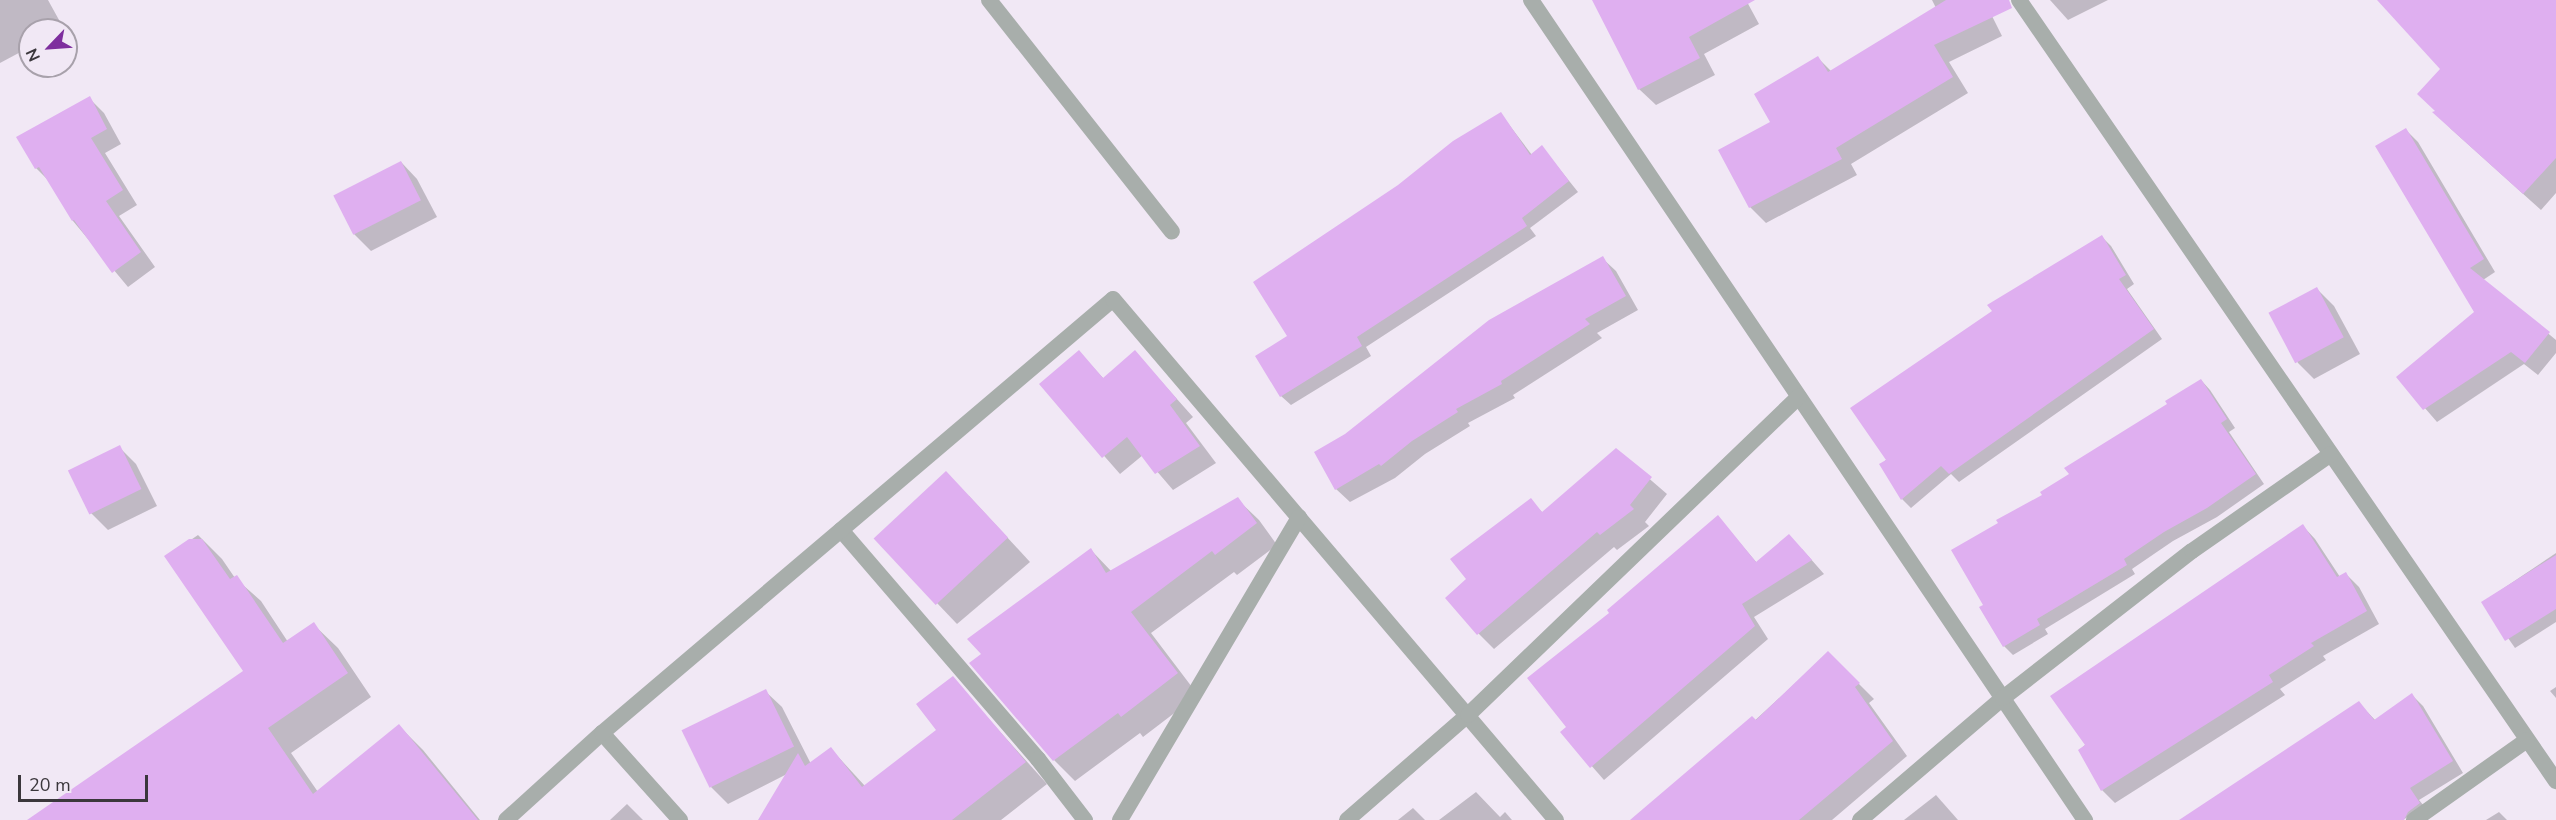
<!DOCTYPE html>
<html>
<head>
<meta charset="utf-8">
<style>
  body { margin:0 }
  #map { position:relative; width:2556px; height:820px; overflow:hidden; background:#f1e8f5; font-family:"Nunito Sans",sans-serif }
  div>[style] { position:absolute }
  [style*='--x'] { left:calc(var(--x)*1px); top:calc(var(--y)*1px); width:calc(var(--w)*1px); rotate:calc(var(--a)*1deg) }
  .shadow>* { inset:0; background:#0003 }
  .building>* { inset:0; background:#dfaff0; transform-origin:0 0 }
  .minor>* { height:16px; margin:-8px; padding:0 8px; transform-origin:8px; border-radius:8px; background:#a8aeab }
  span { translate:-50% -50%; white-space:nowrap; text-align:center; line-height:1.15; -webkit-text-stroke:4.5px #f1e8f5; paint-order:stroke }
  .north { position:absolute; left:18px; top:18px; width:60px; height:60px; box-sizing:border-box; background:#f1e8f5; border:2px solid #a8a1ab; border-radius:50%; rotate:245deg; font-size:16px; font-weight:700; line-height:24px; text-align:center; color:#3b373c }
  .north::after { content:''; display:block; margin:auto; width:21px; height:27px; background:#7e2e9e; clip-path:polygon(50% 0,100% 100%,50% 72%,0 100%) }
  .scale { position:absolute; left:18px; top:775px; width:130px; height:27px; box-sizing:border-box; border:3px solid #3b373c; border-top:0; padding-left:8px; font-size:18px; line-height:21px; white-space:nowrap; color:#3b373c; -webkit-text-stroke:4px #f1e8f5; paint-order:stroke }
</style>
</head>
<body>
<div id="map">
  <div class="shadow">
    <div style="clip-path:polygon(0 0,48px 0,64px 29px,30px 30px,30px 47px,0 63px)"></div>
    <div style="clip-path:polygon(1594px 0,1746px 0,1759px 24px,1704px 54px,1715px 75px,1656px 105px,1639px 89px)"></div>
    <div style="clip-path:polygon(1932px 0,1984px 0,2002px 36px,1949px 62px,1968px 93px,1851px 164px,1857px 175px,1766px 223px,1750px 207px,1773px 122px,1818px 58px,1832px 72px,1936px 8px)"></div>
    <div style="clip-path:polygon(2050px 0,2108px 0,2068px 20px)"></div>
    <div style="clip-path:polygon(2381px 0,2454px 0,2556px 120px,2556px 193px,2541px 210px,2451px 129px,2437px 111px,2442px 69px)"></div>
    <div style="clip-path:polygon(89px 98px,104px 113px,121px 144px,105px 153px,137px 205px,119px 216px,155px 267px,128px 287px,73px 221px,50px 182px,36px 168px)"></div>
    <div style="clip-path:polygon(1501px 114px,1532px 155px,1542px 147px,1578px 192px,1530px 228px,1536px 236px,1366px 347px,1371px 356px,1291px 405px,1281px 396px,1289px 337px,1399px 186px)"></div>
    <div style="clip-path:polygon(2406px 130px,2418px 142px,2495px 272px,2483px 280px,2556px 340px,2556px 353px,2538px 375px,2524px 364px,2437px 422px,2398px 377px,2476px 312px)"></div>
    <div style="clip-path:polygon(401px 162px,417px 179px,437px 217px,371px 251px,354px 234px)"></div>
    <div style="clip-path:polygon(2102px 237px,2111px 246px,2134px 284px,2127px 289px,2162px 339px,1959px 482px,1951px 474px,1911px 508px,1902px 499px,1881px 465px)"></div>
    <div style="clip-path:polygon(1602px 258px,1616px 271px,1638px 310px,1597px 333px,1602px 338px,1513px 395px,1515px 398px,1468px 423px,1470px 426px,1425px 454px,1395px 478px,1350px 502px,1336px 489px,1346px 436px)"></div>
    <div style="clip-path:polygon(2317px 289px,2334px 306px,2360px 354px,2314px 379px,2298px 363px,2271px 314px)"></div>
    <div style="clip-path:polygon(1079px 352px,1104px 379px,1135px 352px,1193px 417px,1186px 423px,1216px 463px,1173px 490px,1143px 455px,1120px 474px,1041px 384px)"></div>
    <div style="clip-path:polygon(2201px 380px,2210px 390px,2235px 428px,2229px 432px,2264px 484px,2217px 517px,2173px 541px,2132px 569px,2135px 574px,2045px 629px,2048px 634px,2013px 655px,2004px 646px,1985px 605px,2044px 496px)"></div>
    <div style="clip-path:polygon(119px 447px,136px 464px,157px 506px,108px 530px,91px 513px)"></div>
    <div style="clip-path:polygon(1616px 450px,1667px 494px,1645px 522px,1649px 526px,1617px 550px,1614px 547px,1494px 649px,1478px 633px,1468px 579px,1530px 500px,1543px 513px)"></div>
    <div style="clip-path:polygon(969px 496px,1030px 562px,957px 624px,875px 538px)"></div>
    <div style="clip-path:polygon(1237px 499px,1259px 520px,1277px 545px,1237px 575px,1234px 572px,1151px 633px,1198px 695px,1143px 737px,1140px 733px,1075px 781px,1054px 760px,1091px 550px,1112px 572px)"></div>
    <div style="clip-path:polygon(1718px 517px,1757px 563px,1802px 549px,1824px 574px,1754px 617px,1768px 639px,1604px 780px,1562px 732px,1568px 727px,1611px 613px)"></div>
    <div style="clip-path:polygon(2303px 526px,2315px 539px,2340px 577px,2346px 574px,2359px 587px,2379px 624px,2323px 656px,2326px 660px,2280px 689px,2285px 695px,2115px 803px,2102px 790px,2080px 750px)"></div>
    <div style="clip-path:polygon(198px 535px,222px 559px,235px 578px,261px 601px,288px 642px,313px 624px,338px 648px,371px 697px,291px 753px,318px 792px,399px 726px,423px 750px,480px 820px,30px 820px,245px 671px,167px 556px)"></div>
    <div style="clip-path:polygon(2556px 553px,2556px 622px,2515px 648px,2483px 602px)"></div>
    <div style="clip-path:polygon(1828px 653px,1874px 699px,1869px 703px,1907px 756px,1832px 820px,1647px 820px)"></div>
    <div style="clip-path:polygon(952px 678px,1047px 784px,1001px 820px,759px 820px,787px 774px,728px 804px,711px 787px,765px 691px,782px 707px,811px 764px,831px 749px,865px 786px,938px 730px)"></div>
    <div style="clip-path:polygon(2556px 687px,2556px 698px,2550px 691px)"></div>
    <div style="clip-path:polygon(2412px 695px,2423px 706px,2463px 773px,2419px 800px,2424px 806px,2403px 820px,2182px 820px,2359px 703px,2376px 721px)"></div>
    <div style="clip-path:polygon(1476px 792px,1500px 817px,1505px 812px,1512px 820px,1439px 820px)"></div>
    <div style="clip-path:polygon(1936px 795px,1958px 820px,1904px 820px)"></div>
    <div style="clip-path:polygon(627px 804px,643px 820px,610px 820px)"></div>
    <div style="clip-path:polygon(1413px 808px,1425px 820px,1398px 820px)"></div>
    <div style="clip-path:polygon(2499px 812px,2507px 820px,2486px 820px)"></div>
  </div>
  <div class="building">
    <div style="clip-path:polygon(1592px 0,1755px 0,1689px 37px,1700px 58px,1638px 90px)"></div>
    <div style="clip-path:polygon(1946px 0,2009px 0,2012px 8px,1934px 45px,1953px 77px,1836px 148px,1842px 159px,1749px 208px,1718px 150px,1770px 122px,1754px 94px,1818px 56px,1828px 72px)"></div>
    <div style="clip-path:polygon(2377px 0,2556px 0,2556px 158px,2523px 194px,2432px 112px,2435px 111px,2417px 94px,2440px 69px)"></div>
    <div style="clip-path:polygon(90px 96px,107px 129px,91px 138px,123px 190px,106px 201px,141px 252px,112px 273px,74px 220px,72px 221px,39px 167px,35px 169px,16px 137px)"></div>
    <div style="clip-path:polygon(1501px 112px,1530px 155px,1542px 145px,1569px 181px,1522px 218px,1527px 226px,1357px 337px,1362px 346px,1280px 397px,1255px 356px,1287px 336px,1253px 282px,1398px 185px,1453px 141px)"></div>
    <div style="clip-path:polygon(2406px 128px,2484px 259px,2470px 268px,2550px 332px,2525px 363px,2511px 352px,2423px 410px,2396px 377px,2474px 312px,2375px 146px)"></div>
    <div style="left:401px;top:161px;width:44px;height:76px;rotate:63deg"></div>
    <div style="clip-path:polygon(2102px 235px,2126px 275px,2119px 279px,2154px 329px,1949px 474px,1941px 466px,1901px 500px,1879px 464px,1886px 460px,1850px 408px,1992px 311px,1987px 305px)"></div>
    <div style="clip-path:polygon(1603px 256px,1626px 296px,1585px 319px,1590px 324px,1501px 381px,1502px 384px,1456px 409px,1458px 412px,1412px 441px,1381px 466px,1379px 464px,1335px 490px,1314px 452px,1345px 434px,1489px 320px)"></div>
    <div style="left:2317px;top:287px;width:57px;height:55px;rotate:62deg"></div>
    <div style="clip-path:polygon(1079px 350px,1103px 378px,1135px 350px,1177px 399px,1170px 405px,1200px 446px,1155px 474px,1127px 437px,1102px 458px,1039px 384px)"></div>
    <div style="clip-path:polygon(2201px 379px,2227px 419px,2221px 423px,2256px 474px,2207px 508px,2164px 532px,2124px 559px,2127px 565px,2037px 619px,2040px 625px,2003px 647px,1979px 607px,1983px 605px,1951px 550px,1998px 523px,1996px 520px,2042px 495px,2040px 492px,2069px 474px,2064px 468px,2167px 404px,2165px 401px)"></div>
    <div style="left:120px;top:445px;width:49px;height:58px;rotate:64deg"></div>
    <div style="clip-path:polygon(1616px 448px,1652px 477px,1630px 505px,1634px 509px,1600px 535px,1597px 532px,1477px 635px,1445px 598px,1466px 579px,1450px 559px,1531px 498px,1542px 512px)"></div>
    <div style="left:946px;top:471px;width:91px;height:99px;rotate:47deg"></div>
    <div style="clip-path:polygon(1238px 497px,1257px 523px,1215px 555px,1212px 551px,1131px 612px,1178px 673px,1121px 717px,1118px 713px,1053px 761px,969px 663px,981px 654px,967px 639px,1091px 548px,1106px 573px)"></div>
    <div style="clip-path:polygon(1718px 515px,1756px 562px,1789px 534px,1812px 560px,1742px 604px,1755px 626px,1590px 768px,1560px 732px,1566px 727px,1527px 678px,1609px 613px,1607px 610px)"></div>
    <div style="clip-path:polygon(2303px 524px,2337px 577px,2346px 572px,2367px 611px,2311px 643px,2314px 646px,2269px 675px,2273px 682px,2101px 791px,2078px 750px,2085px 745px,2050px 696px)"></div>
    <div style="clip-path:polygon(189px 539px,202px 539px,230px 579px,237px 575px,283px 643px,314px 622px,348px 673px,268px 728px,313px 794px,399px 724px,478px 820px,27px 820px,243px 671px,164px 556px)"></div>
    <div style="clip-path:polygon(2556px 555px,2556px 609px,2505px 641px,2481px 602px)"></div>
    <div style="clip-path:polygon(1828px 651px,1860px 683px,1855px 687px,1893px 741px,1799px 820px,1630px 820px,1752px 716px,1756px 720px)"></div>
    <div style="clip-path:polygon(953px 676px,1026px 762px,952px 820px,758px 820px,798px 753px,805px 766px,831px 747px,862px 787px,936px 730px,916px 704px)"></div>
    <div style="left:766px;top:689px;width:64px;height:94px;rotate:64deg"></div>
    <div style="clip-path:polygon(2412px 693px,2453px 761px,2410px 788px,2420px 803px,2408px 812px,2404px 820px,2179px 820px,2359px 701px,2374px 720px)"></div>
  </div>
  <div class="minor">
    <div style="--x:989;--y:0;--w:295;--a:51.7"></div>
    <div style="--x:1531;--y:0;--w:990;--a:55.96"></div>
    <div style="--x:2019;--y:0;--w:948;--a:55.49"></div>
    <div style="--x:841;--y:530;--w:302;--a:49.3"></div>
    <div style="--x:1038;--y:759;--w:77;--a:52.4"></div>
    <div style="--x:602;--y:733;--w:117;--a:48.1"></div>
    <div style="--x:506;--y:820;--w:130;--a:-42.2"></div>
    <div style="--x:602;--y:733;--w:670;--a:-40.34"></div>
    <div style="--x:1113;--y:299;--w:684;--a:49.63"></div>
    <div style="--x:1120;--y:820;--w:352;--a:-59.4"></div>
    <div style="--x:1347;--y:820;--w:160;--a:-41"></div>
    <div style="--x:1468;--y:715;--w:459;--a:-43.9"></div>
    <div style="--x:1860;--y:820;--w:188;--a:-40.5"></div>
    <div style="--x:2003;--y:698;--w:239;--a:-37.9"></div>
    <div style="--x:2192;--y:551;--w:169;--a:-34.9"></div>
    <div style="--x:2414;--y:820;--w:138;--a:-35.3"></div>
  </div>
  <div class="north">N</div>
  <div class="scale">20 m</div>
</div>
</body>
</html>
